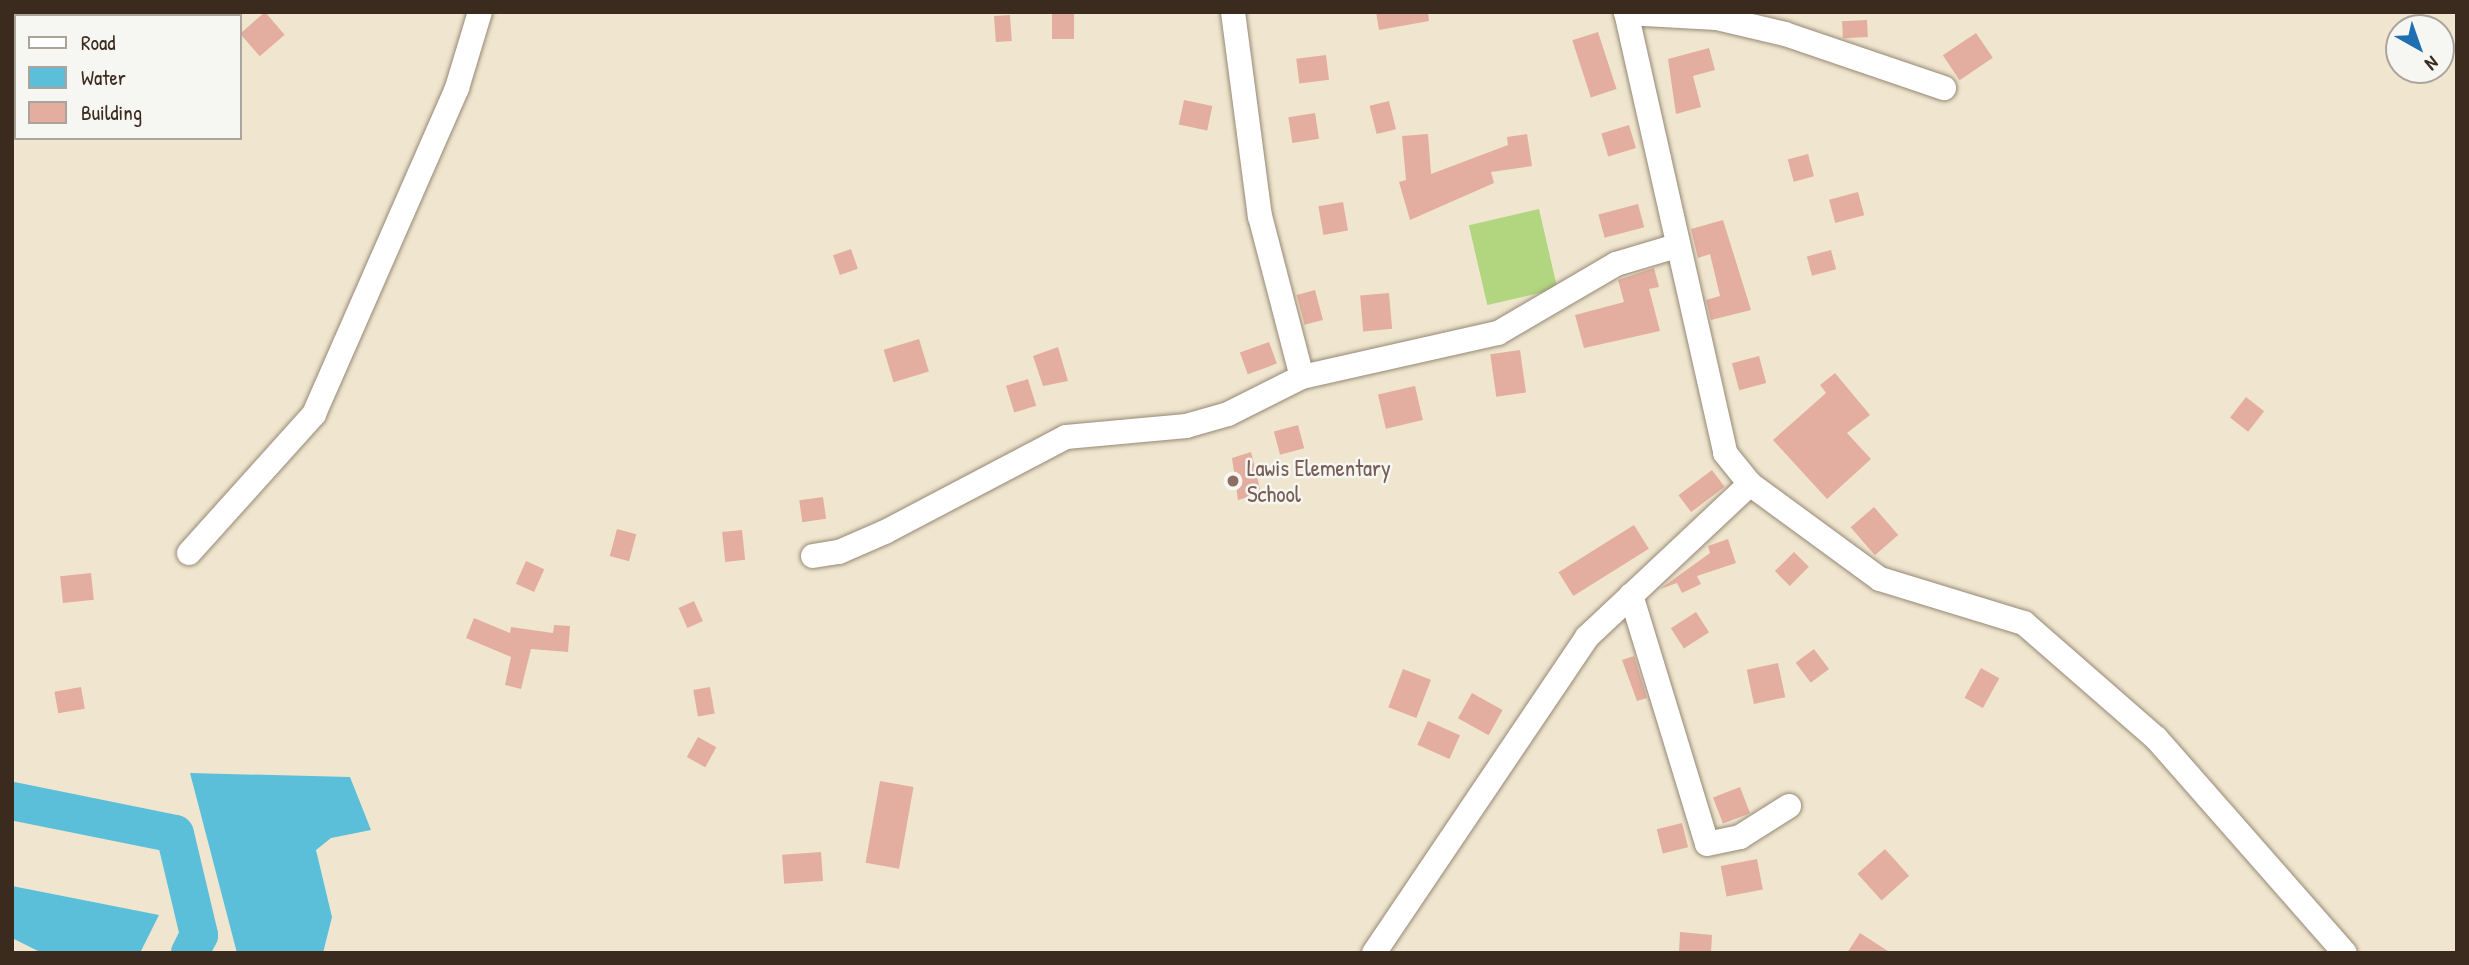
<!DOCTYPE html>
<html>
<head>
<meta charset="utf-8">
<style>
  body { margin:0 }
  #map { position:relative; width:2469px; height:965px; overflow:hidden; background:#f0e6cf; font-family:"Patrick Hand",sans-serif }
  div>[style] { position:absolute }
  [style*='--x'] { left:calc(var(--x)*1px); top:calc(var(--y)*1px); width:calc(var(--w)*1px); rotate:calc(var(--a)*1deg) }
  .green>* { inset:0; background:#b1d67f; transform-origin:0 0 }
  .water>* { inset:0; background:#5bbfd9 }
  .river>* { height:38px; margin:-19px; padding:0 19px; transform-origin:19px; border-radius:19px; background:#5bbfd9 }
  .building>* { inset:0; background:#e3ae9f; transform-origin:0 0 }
  .roads { filter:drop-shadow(0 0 2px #968876) drop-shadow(0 0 2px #968876) }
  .street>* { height:24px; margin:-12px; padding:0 12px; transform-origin:12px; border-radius:12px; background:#fff }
  .dots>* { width:19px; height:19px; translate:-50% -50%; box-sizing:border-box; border:4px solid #f6f6f2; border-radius:50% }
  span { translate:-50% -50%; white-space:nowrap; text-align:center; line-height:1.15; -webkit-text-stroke:5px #f6f6f2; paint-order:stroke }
  .education-label { font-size:23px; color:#785e54 }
  .left { translate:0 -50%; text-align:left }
  .frame { position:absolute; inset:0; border:14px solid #3b2a1e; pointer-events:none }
  .legend { position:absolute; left:14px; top:14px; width:228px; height:126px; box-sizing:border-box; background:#f6f6f2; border:2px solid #aba49d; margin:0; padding:9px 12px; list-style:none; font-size:21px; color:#3b2a1e }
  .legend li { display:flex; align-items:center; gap:14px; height:35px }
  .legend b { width:35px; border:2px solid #aba49d }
  .north { position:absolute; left:2385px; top:14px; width:70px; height:70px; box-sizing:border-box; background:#f6f6f2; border:2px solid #aba49d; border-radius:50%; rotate:140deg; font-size:19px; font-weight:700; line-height:28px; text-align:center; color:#3b2a1e }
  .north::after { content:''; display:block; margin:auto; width:24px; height:32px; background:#1f6fb2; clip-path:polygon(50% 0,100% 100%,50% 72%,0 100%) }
</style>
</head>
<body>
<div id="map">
  <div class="green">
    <div style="left:1539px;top:209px;width:82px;height:72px;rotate:77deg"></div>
  </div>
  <div class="water">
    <div style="clip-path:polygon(190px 773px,350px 777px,371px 830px,331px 838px,316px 850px,332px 917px,323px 953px,237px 953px)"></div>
    <div style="clip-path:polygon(12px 886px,159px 915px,140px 953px,42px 953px,12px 938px)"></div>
  </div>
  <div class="river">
    <div style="--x:93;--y:12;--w:38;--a:6"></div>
    <div style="--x:12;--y:801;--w:166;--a:11.4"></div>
    <div style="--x:175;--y:834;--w:104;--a:76.6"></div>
    <div style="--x:199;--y:935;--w:20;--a:117"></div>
  </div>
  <div class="building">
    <div style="left:265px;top:12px;width:30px;height:33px;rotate:49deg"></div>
    <div style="clip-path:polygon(1376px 12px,1428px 12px,1429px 21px,1379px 30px)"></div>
    <div style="left:1052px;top:13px;width:22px;height:26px"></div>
    <div style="left:1010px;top:15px;width:26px;height:16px;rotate:86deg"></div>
    <div style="left:1867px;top:20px;width:17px;height:25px;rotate:87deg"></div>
    <div style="left:1598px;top:32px;width:60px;height:27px;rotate:72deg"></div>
    <div style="left:1976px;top:33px;width:30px;height:40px;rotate:56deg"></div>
    <div style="clip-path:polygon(1709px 48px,1715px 70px,1693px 76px,1701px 107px,1676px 114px,1668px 59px)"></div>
    <div style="left:1326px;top:55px;width:25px;height:30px;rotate:83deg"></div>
    <div style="left:1184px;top:100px;width:29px;height:25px;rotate:12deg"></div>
    <div style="left:1389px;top:101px;width:29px;height:20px;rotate:76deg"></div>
    <div style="left:1315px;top:113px;width:26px;height:27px;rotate:81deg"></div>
    <div style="left:1629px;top:125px;width:24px;height:29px;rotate:73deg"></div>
    <div style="clip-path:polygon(1428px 134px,1431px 174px,1508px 145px,1507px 137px,1527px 134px,1532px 166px,1491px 172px,1494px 183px,1410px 220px,1399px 182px,1406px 180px,1402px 136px)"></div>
    <div style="left:1808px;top:154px;width:23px;height:21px;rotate:75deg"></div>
    <div style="left:1858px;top:192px;width:24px;height:30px;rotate:75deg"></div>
    <div style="left:1343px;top:202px;width:29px;height:25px;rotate:80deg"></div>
    <div style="left:1638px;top:204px;width:24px;height:41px;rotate:75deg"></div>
    <div style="clip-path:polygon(1723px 220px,1751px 310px,1711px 320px,1706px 300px,1720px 296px,1710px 254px,1698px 258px,1691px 229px)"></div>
    <div style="left:851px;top:249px;width:21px;height:19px;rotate:71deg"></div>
    <div style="left:1831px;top:250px;width:20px;height:25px;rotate:75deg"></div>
    <div style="clip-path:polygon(1654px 268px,1659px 287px,1649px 289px,1660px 331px,1584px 348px,1575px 315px,1624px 302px,1618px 280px)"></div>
    <div style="left:1315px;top:290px;width:31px;height:19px;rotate:75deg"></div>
    <div style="left:1389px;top:293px;width:36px;height:29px;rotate:85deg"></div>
    <div style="left:919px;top:339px;width:34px;height:37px;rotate:73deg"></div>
    <div style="left:1269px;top:342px;width:23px;height:31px;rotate:70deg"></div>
    <div style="clip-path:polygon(1058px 347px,1068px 381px,1043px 386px,1033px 356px)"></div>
    <div style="left:1520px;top:350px;width:43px;height:30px;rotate:82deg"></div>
    <div style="left:1759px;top:356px;width:28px;height:28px;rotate:75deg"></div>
    <div style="clip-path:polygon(1835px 373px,1870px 415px,1847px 433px,1871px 459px,1827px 499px,1773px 440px,1826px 393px,1820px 385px)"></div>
    <div style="left:1028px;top:379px;width:28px;height:23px;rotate:73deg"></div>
    <div style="left:1415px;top:386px;width:35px;height:38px;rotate:77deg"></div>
    <div style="left:2246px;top:397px;width:23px;height:26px;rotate:38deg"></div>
    <div style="left:1298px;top:425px;width:24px;height:25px;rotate:75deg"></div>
    <div style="clip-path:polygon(1251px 452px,1261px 493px,1238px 500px,1232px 458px)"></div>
    <div style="left:1712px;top:470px;width:21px;height:42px;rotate:53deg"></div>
    <div style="left:823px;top:497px;width:22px;height:24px;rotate:82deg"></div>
    <div style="left:1874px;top:507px;width:37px;height:31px;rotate:49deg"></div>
    <div style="left:1634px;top:525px;width:28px;height:89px;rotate:58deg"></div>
    <div style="left:617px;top:529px;width:20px;height:28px;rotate:15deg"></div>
    <div style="left:742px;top:530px;width:30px;height:20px;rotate:84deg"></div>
    <div style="clip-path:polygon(1728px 539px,1736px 563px,1697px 576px,1701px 584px,1682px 593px,1677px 583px,1660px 589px,1710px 553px,1708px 546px)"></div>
    <div style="left:1794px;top:552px;width:21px;height:27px;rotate:45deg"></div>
    <div style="left:526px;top:561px;width:20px;height:25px;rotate:24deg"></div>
    <div style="left:91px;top:573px;width:27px;height:31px;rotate:84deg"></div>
    <div style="left:694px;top:601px;width:22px;height:17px;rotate:66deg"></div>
    <div style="left:1696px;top:612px;width:24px;height:30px;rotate:57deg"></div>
    <div style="clip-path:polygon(474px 618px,510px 633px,511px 627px,553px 633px,554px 625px,570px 626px,568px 652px,531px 649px,521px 689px,505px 685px,511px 657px,466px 638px)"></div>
    <div style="left:1814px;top:649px;width:25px;height:23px;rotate:53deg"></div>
    <div style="clip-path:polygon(1634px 656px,1647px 698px,1637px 701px,1622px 660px)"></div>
    <div style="left:1778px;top:663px;width:35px;height:32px;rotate:78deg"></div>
    <div style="left:1981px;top:668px;width:21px;height:34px;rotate:29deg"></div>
    <div style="left:1403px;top:669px;width:30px;height:41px;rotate:21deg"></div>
    <div style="left:81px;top:687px;width:22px;height:27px;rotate:80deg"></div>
    <div style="left:710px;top:687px;width:27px;height:17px;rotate:80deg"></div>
    <div style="left:1472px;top:693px;width:35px;height:29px;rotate:29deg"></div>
    <div style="left:1428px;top:721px;width:35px;height:26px;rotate:24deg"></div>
    <div style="left:698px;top:737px;width:21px;height:23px;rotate:29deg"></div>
    <div style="left:880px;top:781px;width:34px;height:83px;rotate:10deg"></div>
    <div style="left:1740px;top:787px;width:28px;height:29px;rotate:69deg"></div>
    <div style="left:1682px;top:823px;width:25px;height:26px;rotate:76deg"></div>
    <div style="left:1885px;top:849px;width:36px;height:37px;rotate:48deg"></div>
    <div style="left:821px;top:852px;width:29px;height:39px;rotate:86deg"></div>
    <div style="left:1757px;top:859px;width:31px;height:37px;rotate:79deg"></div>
    <div style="clip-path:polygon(1680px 932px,1712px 935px,1711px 953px,1679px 953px)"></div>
    <div style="clip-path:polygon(1860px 933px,1891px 953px,1847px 953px)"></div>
  </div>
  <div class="roads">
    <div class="street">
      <div style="--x:1233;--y:12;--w:206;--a:82.5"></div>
      <div style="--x:1260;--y:216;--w:166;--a:75.4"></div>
      <div style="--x:1626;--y:12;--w:452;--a:77.3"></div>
      <div style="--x:1725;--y:453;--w:40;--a:51"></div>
      <div style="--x:1750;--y:484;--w:161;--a:36.2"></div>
      <div style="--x:1880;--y:579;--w:151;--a:17"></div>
      <div style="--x:2024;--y:623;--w:175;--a:41.1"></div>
      <div style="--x:2156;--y:738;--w:286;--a:48.7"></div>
      <div style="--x:1626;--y:13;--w:91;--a:3.1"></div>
      <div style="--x:1717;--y:18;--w:70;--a:13.2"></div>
      <div style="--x:1785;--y:34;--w:168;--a:18.8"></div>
      <div style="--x:189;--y:553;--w:187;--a:-48"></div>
      <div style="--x:314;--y:414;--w:356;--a:-66.3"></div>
      <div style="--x:457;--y:88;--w:79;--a:-73.2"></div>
      <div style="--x:813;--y:556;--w:26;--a:-9"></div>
      <div style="--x:839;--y:552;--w:50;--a:-23.5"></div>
      <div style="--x:885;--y:532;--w:204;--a:-27.7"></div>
      <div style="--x:1066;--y:437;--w:121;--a:-5.2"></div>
      <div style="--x:1186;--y:426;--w:44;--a:-15.9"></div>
      <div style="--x:1228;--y:414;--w:83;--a:-26.6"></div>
      <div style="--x:1302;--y:377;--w:201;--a:-12.7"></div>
      <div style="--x:1498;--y:333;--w:137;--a:-30.3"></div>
      <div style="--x:1616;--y:264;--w:63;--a:-16.7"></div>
      <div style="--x:1631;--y:595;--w:260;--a:73"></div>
      <div style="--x:1707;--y:844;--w:34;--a:-12"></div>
      <div style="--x:1740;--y:837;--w:58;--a:-32.3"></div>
      <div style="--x:1374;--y:953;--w:381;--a:-56"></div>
      <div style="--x:1587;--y:637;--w:224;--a:-43.2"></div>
    </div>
  </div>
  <div class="dots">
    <div style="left:1233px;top:481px;background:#8d6e63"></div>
  </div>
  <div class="education-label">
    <span class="left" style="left:1247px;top:481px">Lawis Elementary<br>School</span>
  </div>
  <div class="frame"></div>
  <ul class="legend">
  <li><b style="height:9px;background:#fff"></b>Road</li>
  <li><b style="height:19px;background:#5bbfd9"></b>Water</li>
  <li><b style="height:19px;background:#e3ae9f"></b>Building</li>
  </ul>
  <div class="north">N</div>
</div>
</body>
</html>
